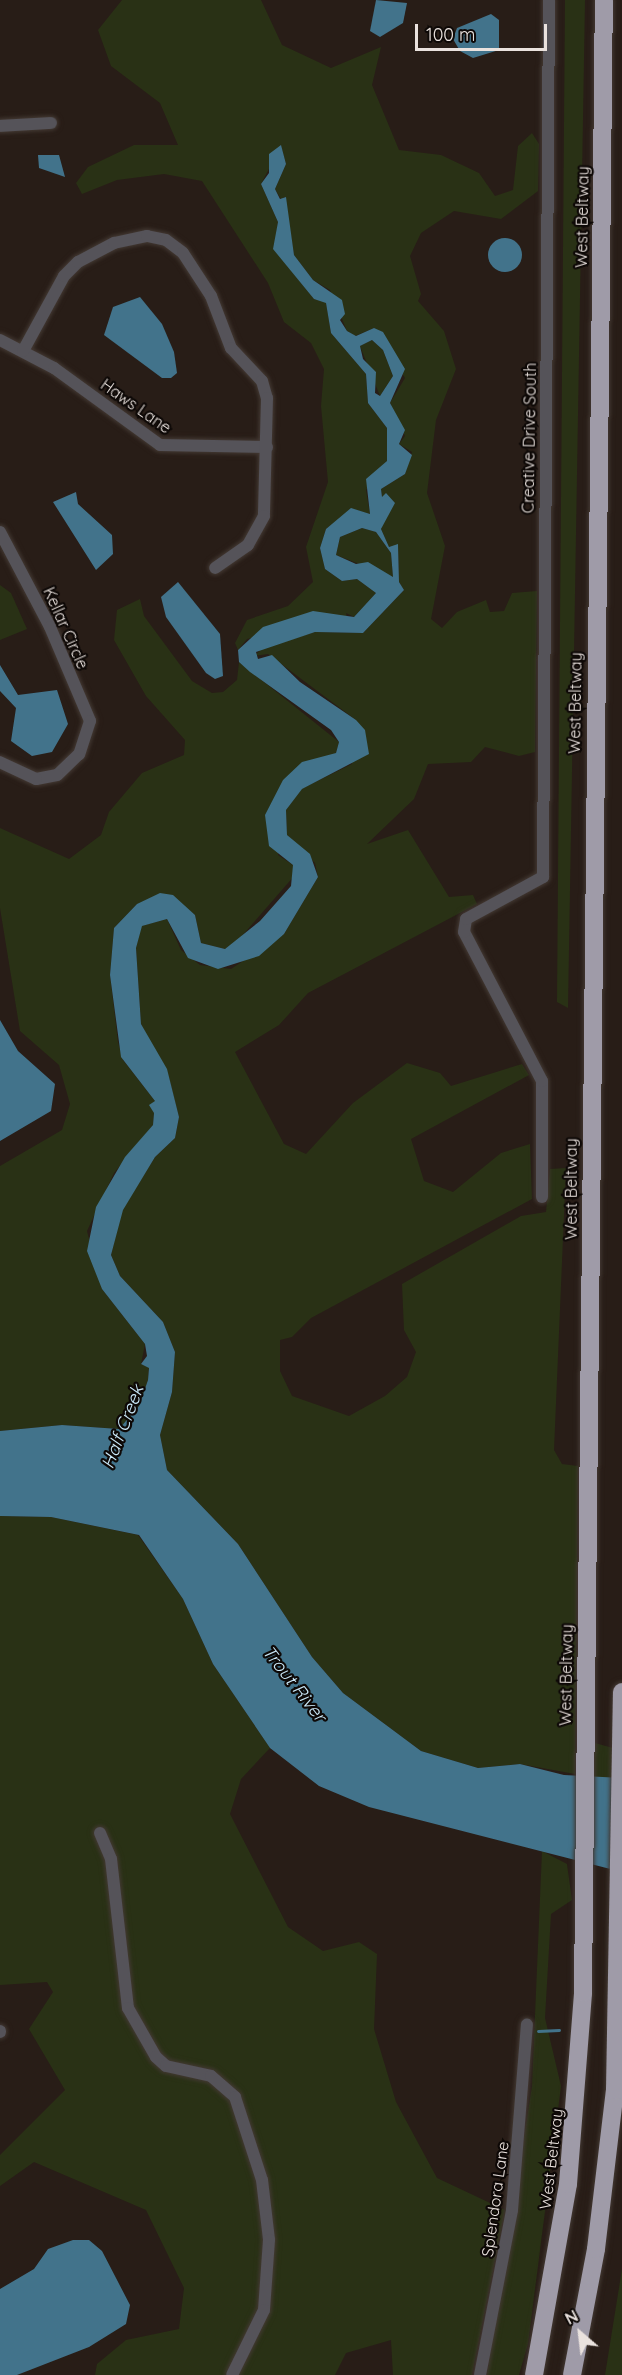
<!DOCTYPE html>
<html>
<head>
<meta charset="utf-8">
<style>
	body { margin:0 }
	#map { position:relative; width:622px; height:2375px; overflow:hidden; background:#281d17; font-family:Quicksand,sans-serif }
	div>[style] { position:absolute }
	.green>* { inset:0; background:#293115 }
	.water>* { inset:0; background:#42738b }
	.round { border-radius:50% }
	.stream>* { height:3px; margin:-1.5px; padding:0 1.5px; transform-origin:1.5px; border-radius:1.5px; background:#42738b }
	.roads { filter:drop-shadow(0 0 2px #433933) drop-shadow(0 0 2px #433933) }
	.minor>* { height:12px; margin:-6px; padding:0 6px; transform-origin:6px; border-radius:6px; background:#555359 }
	.highway>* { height:18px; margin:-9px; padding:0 9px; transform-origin:9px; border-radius:9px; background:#9f9ba8 }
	span { translate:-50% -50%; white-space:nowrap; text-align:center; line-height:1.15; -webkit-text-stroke:4.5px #0d0806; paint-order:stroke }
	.street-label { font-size:16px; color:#eae2de }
	.water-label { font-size:18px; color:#cbe9f9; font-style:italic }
	.north { position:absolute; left:550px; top:2303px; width:60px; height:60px; -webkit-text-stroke:4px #0d0806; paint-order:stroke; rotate:332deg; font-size:16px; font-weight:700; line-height:24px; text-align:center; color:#eae2de }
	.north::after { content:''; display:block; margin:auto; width:21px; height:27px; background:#eae2de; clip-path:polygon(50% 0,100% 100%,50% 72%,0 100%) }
	.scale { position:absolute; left:415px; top:24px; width:132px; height:27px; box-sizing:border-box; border:3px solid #eae2de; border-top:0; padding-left:8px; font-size:18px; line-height:21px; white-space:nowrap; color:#eae2de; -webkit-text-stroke:4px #0d0806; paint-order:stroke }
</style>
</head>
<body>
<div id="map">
	<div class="green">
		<div style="clip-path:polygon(122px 0,261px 0,282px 45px,331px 68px,381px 47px,372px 85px,399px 150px,441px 155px,479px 173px,495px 196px,513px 190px,518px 146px,532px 133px,539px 144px,538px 191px,501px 219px,454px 211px,421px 233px,410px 256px,421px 294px,418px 301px,444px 331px,456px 369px,436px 420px,427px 493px,445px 546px,431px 619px,442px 628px,457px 612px,486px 600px,490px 612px,504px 611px,512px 593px,537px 591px,535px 752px,519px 756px,485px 747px,471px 762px,428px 764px,414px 799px,367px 844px,408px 830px,449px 897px,473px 895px,477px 904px,308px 993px,279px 1025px,235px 1052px,284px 1144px,306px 1154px,353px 1103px,407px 1063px,440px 1073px,451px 1086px,522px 1064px,529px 1075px,411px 1139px,424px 1181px,453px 1192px,501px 1153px,530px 1144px,532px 1199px,311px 1318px,292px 1337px,280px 1340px,280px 1371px,292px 1396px,349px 1416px,385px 1396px,407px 1377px,416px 1352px,404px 1330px,402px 1284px,521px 1216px,546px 1212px,550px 1169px,566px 1168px,554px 1450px,562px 1464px,578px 1466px,575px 1774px,520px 1764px,478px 1768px,421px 1751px,343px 1693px,312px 1657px,238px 1544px,167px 1470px,160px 1435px,172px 1392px,175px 1352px,163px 1322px,120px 1276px,111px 1255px,122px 1210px,155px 1157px,175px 1138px,179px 1117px,169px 1078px,141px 1024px,136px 948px,141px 926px,167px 919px,181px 950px,200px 965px,231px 969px,284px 934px,318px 877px,315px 863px,287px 835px,286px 810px,301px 789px,352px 764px,356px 720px,268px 654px,254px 656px,263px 648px,315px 632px,363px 633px,404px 590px,399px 582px,398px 545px,389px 547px,381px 529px,391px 501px,382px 498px,381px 489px,405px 474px,412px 452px,399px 444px,405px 436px,390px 403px,405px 378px,374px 328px,355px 336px,347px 331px,330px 290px,313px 280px,294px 255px,285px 197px,281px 199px,275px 189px,286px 164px,281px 146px,261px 184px,278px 222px,274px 249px,314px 299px,326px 302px,331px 333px,366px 374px,368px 403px,387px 428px,387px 461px,366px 490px,370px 514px,352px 509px,326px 529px,320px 548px,325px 569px,342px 581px,357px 579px,376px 593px,354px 617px,346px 613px,347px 618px,247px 639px,238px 650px,235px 643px,247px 620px,288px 606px,313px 582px,306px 547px,328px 482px,321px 406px,324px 369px,311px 343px,284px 322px,268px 283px,202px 181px,164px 174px,117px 180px,82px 194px,76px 183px,88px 167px,134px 145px,178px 145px,160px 103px,111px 66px,98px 30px)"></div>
		<div style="clip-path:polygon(565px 0,585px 0,568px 1008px,557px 1002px)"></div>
		<div style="clip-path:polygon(372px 340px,383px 350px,393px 376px,380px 396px,360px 346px)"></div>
		<div style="clip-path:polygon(362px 528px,376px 532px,391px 553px,393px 577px,336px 555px,340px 537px)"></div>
		<div style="clip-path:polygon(0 585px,11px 593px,27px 629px,0 640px)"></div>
		<div style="clip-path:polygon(140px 599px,144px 616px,192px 681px,212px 693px,223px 692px,237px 680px,239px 662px,339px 742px,336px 753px,283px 780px,278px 855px,293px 865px,295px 875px,234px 945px,225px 949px,201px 943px,195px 915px,186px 908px,137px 904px,114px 928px,110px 975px,118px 1042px,123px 1060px,155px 1101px,153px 1125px,114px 1173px,87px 1231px,102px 1289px,145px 1344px,141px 1364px,149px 1367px,148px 1380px,139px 1406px,120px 1429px,62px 1425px,0 1431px,0 1166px,62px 1130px,70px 1104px,59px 1065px,20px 1031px,0 908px,0 828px,69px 859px,101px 835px,109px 812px,142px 773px,184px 755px,185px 740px,146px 696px,114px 640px,117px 610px)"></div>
		<div style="clip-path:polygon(0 1516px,51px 1517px,138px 1535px,183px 1599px,213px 1664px,270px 1748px,241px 1779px,230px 1814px,288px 1927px,323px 1951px,359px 1942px,377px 1954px,374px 2029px,396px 2102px,437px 2178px,505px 2210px,472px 2375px,393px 2375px,391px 2340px,346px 2353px,335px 2375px,95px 2375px,97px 2364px,126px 2340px,179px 2329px,184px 2288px,146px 2210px,34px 2162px,0 2186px,0 2155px,65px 2090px,29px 2029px,53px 1992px,47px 1982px,0 1985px)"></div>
		<div style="clip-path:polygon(595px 1743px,613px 1748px,613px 1780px,594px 1778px)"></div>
		<div style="clip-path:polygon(542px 1851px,567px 1864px,572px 1900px,551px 1914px,545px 2018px,561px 2086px,528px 2344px,519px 2375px,487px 2375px,532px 2086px)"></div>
		<div style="clip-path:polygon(622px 2269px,622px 2375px,605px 2375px)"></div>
	</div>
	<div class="water">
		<div style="clip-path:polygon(376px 0,407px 3px,403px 23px,380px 37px,370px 31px)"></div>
		<div style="clip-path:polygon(491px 14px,499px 20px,499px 50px,473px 58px,460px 51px,453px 39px,457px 28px)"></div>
		<div style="clip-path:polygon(evenodd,281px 145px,286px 164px,275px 189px,280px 199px,286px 197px,294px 255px,313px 280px,342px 300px,345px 314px,340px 320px,347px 331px,356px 336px,374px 328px,383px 332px,405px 369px,390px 403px,405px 430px,399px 444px,412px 455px,405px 474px,381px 489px,382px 497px,386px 493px,395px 503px,381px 529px,389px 547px,398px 544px,399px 582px,404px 590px,363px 633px,315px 632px,256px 652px,258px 659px,272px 655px,300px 682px,356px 720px,365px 730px,369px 754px,302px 789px,286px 810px,287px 835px,310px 854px,318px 877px,284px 934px,259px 956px,218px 969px,188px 958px,167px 919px,142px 926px,136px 948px,141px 1024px,167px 1069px,179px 1117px,175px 1138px,155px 1157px,123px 1210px,111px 1255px,120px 1276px,163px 1322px,175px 1352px,172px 1392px,160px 1435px,167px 1470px,238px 1544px,312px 1657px,343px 1693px,421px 1751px,478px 1768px,520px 1764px,564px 1775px,622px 1778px,622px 1872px,369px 1807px,319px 1786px,270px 1748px,213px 1664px,183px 1599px,139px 1535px,51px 1517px,0 1516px,0 1431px,62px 1425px,119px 1429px,139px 1406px,148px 1380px,149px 1368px,141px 1364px,147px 1356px,145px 1344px,102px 1289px,87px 1251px,96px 1207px,125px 1157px,153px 1125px,154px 1113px,149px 1105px,155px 1101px,121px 1057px,110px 975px,114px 928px,137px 904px,160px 893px,173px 895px,195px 915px,201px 943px,225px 949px,260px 921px,291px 886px,293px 865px,269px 846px,265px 815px,283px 780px,302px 762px,336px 753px,339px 742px,331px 730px,250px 672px,239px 662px,238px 650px,263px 627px,313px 611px,354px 617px,376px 593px,357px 579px,342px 581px,325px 569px,320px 548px,326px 529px,351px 508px,370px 514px,366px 479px,387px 461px,387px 428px,368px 403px,366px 374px,331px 333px,326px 303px,314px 299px,273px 249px,278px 222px,261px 184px,269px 173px,269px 154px,281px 145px,372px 340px,383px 350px,393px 376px,380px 396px,375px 393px,376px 372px,363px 359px,360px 346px,372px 340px,281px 145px,362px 528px,376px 532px,391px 553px,393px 577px,368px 562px,356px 564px,336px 555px,340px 537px,362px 528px)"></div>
		<div style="clip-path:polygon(38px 155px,59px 155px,65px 177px,39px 168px)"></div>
		<div class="round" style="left:488px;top:238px;width:34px;height:34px"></div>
		<div style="clip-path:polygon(140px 297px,162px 324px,174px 352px,177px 373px,171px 378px,162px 378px,104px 335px,113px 307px)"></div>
		<div style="clip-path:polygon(76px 492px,78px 504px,112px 535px,113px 554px,96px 570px,53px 502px)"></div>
		<div style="clip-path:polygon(178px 582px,220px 634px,223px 676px,215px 679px,206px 673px,166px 617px,161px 597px)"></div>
		<div style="clip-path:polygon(0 665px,18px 695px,57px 690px,68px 724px,52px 752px,32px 756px,11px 741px,16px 708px,0 691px)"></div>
		<div style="clip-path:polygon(0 1020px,18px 1051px,55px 1084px,51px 1111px,0 1141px)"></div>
		<div style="clip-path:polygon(73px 2240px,89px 2240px,102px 2251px,130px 2305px,126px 2324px,89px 2347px,17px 2375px,0 2375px,0 2289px,34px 2269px,48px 2249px)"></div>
	</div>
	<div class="stream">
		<div style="left:538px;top:2031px;width:21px;rotate:-3deg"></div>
	</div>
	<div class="roads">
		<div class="minor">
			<div style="left:0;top:126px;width:51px;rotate:-3.4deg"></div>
			<div style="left:0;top:340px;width:61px;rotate:27.4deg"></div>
			<div style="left:54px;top:368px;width:131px;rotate:36deg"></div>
			<div style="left:160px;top:445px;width:107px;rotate:1.1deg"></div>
			<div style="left:23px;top:351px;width:85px;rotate:-61.3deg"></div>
			<div style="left:64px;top:276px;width:20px;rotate:-45deg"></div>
			<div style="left:78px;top:262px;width:41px;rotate:-27.8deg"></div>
			<div style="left:114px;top:243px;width:34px;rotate:-12deg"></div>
			<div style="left:147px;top:236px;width:19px;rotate:12deg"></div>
			<div style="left:166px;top:240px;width:21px;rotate:37deg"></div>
			<div style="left:183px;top:253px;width:51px;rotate:56.9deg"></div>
			<div style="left:211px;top:296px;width:56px;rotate:69deg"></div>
			<div style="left:231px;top:348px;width:45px;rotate:46.8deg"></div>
			<div style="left:262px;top:381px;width:18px;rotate:74deg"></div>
			<div style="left:267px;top:398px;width:118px;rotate:91.5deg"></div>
			<div style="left:264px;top:516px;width:33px;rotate:119deg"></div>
			<div style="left:248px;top:545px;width:40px;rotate:145.1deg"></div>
			<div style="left:0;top:532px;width:107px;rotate:62.2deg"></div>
			<div style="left:50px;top:627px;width:102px;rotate:66.9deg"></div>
			<div style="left:90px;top:721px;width:35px;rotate:108deg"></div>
			<div style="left:79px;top:754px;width:30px;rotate:136deg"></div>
			<div style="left:57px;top:775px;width:21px;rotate:169deg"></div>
			<div style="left:36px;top:779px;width:40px;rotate:-155deg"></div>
			<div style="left:542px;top:1197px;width:116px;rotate:-90deg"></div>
			<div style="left:542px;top:1081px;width:168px;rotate:-117.6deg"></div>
			<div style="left:464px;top:932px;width:13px;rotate:-81deg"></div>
			<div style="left:466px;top:919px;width:88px;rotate:-28.6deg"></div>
			<div style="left:543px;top:877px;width:877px;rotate:-89.61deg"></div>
			<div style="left:100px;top:1833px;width:28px;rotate:67deg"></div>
			<div style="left:111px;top:1859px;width:150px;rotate:83.5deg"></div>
			<div style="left:128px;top:2008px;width:56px;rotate:60.3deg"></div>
			<div style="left:156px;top:2057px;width:13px;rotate:42deg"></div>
			<div style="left:166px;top:2066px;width:46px;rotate:12.5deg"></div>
			<div style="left:211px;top:2076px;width:32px;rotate:41deg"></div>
			<div style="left:235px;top:2097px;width:87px;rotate:72deg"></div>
			<div style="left:262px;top:2180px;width:60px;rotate:83.3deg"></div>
			<div style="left:269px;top:2240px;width:70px;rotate:94.1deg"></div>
			<div style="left:264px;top:2310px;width:72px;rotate:116.2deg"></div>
			<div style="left:0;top:2032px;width:1px;rotate:-90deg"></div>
			<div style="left:480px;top:2375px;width:168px;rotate:-79deg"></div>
			<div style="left:512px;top:2210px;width:186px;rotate:-85.4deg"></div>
		</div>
		<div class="highway">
			<div style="left:534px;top:2375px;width:194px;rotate:-79.9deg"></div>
			<div style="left:568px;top:2184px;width:192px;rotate:-85.5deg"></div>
			<div style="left:583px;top:1993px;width:1993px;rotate:-89.4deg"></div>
			<div style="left:572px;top:2375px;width:128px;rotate:-79.2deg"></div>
			<div style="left:596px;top:2249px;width:160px;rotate:-83.2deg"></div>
			<div style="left:615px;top:2090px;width:398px;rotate:-89deg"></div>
		</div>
	</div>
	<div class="street-label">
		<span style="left:582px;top:217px;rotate:-89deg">West Beltway</span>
		<span style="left:136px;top:406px;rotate:35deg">Haws Lane</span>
		<span style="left:529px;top:438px;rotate:-89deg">Creative Drive South</span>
		<span style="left:66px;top:628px;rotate:66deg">Kellar Circle</span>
		<span style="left:575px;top:703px;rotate:-89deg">West Beltway</span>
		<span style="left:571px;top:1189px;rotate:-90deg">West Beltway</span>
		<span style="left:566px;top:1675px;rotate:-89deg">West Beltway</span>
		<span style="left:551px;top:2159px;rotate:-83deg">West Beltway</span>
		<span style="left:495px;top:2199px;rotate:-82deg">Splendora Lane</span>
	</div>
	<div class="water-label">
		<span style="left:123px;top:1427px;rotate:-69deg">Half Creek</span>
		<span style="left:294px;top:1684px;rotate:52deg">Trout River</span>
	</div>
	<div class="north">N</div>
	<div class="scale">100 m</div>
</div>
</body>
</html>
